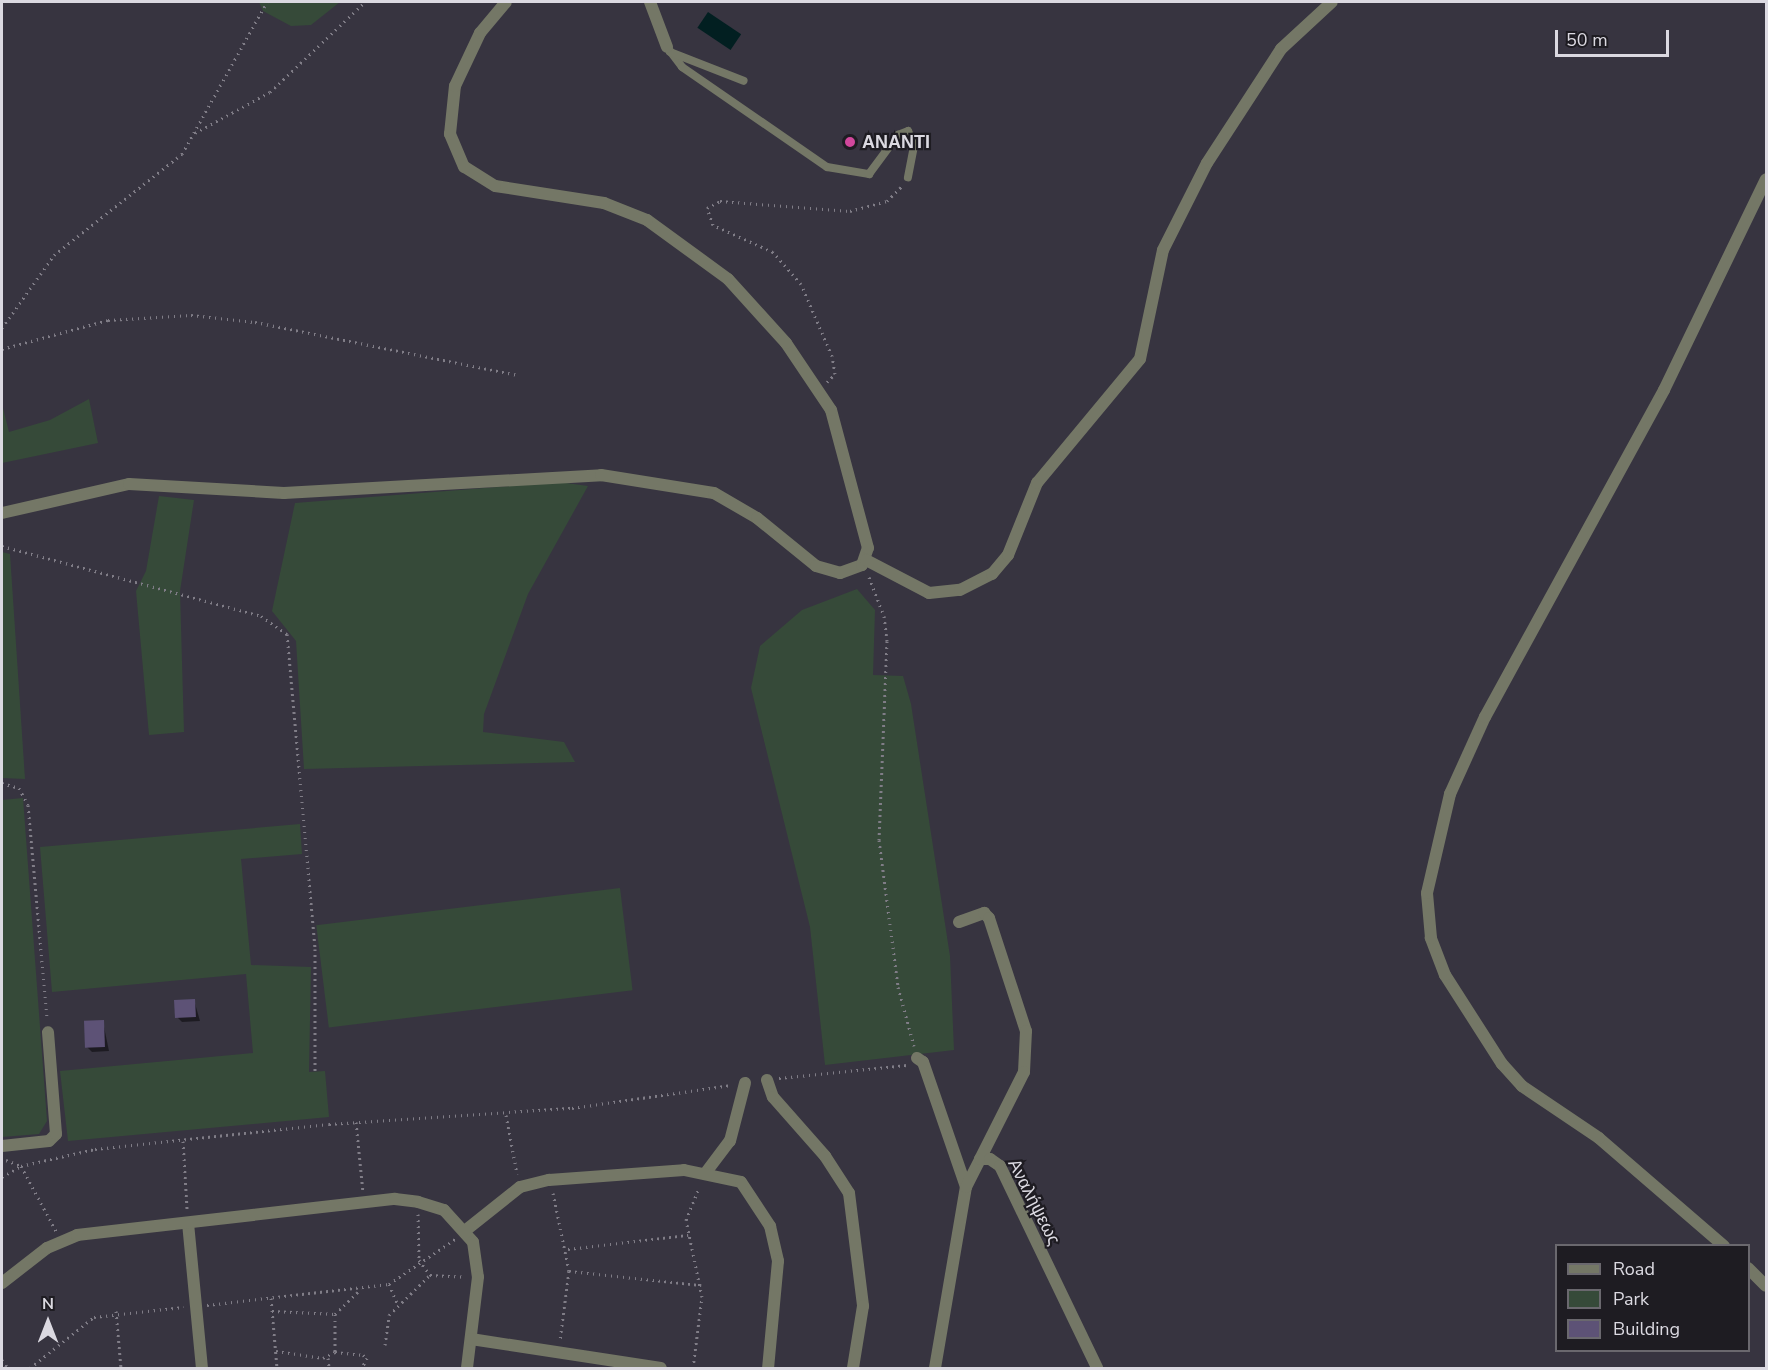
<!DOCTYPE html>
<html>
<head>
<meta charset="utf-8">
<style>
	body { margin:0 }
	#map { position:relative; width:1768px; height:1370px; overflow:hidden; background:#373440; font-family:"Nunito Sans",sans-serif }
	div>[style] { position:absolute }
	.green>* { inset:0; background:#364a39; transform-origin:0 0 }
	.water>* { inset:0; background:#021f21; transform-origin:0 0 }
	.shadow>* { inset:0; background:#0007 }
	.building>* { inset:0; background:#5d5276; transform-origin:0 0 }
	.path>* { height:3px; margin-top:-1.5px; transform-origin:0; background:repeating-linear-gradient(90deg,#807d87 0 1.5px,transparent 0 6px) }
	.service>* { height:8px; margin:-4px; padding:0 4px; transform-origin:4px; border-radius:4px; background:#747766 }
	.minor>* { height:12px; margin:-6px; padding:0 6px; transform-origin:6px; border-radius:6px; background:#747766 }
	.dots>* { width:16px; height:16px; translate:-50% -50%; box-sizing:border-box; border:3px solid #1e1c22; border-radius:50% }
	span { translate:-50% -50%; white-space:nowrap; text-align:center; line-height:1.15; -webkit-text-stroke:4.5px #1e1c22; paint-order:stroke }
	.poi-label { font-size:18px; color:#dbd9e1; font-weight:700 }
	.left { translate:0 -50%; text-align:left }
	.street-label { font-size:18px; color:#dbd9e1 }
	.frame { position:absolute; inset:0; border:3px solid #dbd9e1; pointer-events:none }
	.legend { position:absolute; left:1555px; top:1244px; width:195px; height:108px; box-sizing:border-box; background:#1e1c22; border:2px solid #6a686e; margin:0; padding:8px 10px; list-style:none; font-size:18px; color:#dbd9e1 }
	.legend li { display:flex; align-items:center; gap:12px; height:30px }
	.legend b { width:30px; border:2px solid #6a686e }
	.north { position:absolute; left:18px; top:1292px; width:60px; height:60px; -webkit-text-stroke:4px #1e1c22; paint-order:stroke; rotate:0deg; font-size:16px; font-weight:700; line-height:24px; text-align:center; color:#dbd9e1 }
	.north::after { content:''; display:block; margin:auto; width:21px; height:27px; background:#dbd9e1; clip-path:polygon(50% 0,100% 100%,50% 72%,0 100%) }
	.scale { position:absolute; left:1555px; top:30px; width:114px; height:27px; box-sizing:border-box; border:3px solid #dbd9e1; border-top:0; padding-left:8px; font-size:18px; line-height:21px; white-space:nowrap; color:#dbd9e1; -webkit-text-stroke:4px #1e1c22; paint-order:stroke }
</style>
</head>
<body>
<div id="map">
	<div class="green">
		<div style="clip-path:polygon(259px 2px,340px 2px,311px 25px,291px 26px,263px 11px)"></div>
		<div style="clip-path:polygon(89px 399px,98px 443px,2px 463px,2px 404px,9px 432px,50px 420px)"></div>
		<div style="clip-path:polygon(559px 482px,588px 486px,528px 594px,484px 714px,483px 732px,564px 742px,575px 762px,304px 769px,296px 641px,272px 611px,295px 503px)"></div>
		<div style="clip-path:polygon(159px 496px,194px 500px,180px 591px,184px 732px,149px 735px,136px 591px,146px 571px)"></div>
		<div style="clip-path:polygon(2px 552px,10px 554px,25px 779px,2px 778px)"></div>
		<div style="clip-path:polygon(857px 589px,875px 610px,873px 675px,903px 676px,911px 704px,950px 956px,954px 1050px,825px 1065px,810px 927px,751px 688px,760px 646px,802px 610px)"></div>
		<div style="clip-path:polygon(23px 798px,47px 1121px,39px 1134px,2px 1137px,2px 800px)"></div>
		<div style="clip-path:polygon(300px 824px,302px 854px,241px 859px,251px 965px,311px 967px,309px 1072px,325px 1071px,329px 1117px,68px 1141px,60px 1071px,253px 1053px,246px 974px,52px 992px,40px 847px)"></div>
		<div style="left:620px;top:888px;width:103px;height:306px;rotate:83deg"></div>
	</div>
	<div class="water">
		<div style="left:708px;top:12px;width:40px;height:19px;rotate:34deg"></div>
	</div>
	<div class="shadow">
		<div style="clip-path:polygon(194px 1000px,200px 1021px,182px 1022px,177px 1017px)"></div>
		<div style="clip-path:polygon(103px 1022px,109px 1051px,92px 1052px,87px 1047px)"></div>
	</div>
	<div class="building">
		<div style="left:195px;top:999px;width:18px;height:21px;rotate:87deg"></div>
		<div style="left:104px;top:1020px;width:27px;height:20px;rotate:88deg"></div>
	</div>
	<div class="path">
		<div style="left:195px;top:133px;width:85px;rotate:-28.7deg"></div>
		<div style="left:270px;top:92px;width:131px;rotate:-43.5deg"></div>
		<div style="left:2px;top:328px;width:90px;rotate:-54.5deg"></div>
		<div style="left:54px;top:255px;width:163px;rotate:-38.3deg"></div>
		<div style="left:182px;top:154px;width:174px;rotate:-60.8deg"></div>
		<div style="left:2px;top:349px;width:110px;rotate:-15.3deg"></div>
		<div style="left:108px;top:320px;width:83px;rotate:-3.4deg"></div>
		<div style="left:191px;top:315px;width:64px;rotate:6.2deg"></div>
		<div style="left:255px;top:322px;width:267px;rotate:11.4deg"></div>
		<div style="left:827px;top:382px;width:11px;rotate:-45deg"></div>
		<div style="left:835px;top:374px;width:18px;rotate:-99deg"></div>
		<div style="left:832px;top:356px;width:78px;rotate:-113.3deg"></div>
		<div style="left:801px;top:284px;width:43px;rotate:-131.2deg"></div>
		<div style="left:773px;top:252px;width:66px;rotate:-155.8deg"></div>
		<div style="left:713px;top:225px;width:18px;rotate:-109deg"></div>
		<div style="left:707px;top:208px;width:15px;rotate:-28deg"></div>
		<div style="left:720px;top:201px;width:130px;rotate:4.4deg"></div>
		<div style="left:850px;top:211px;width:38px;rotate:-15deg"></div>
		<div style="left:887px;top:201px;width:21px;rotate:-45deg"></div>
		<div style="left:2px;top:546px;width:268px;rotate:15.1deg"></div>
		<div style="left:261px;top:616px;width:32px;rotate:35deg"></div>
		<div style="left:287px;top:634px;width:316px;rotate:84.9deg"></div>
		<div style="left:315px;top:949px;width:123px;rotate:90deg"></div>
		<div style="left:869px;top:577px;width:42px;rotate:69deg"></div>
		<div style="left:884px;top:616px;width:25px;rotate:83deg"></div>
		<div style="left:887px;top:641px;width:199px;rotate:92.3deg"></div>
		<div style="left:879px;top:840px;width:148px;rotate:82.6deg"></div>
		<div style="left:898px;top:987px;width:61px;rotate:74.8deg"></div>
		<div style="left:2px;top:783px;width:18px;rotate:16deg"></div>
		<div style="left:19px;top:788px;width:19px;rotate:62deg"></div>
		<div style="left:28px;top:805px;width:216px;rotate:84.9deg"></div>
		<div style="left:779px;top:1078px;width:129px;rotate:-5.8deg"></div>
		<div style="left:506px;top:1115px;width:60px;rotate:79.4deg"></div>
		<div style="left:356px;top:1122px;width:70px;rotate:84.3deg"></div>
		<div style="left:183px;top:1141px;width:68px;rotate:86.6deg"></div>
		<div style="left:6px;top:1160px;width:16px;rotate:22deg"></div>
		<div style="left:21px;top:1166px;width:74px;rotate:61.7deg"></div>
		<div style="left:2px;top:1177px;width:22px;rotate:-30deg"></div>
		<div style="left:21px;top:1166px;width:76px;rotate:-12.9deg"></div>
		<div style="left:95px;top:1149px;width:235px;rotate:-6.1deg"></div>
		<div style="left:329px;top:1124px;width:244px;rotate:-3.8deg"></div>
		<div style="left:572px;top:1108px;width:161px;rotate:-8.2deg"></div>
		<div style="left:553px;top:1193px;width:80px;rotate:78.4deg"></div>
		<div style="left:569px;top:1271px;width:70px;rotate:97.4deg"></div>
		<div style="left:418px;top:1214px;width:46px;rotate:88.8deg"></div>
		<div style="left:419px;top:1260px;width:19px;rotate:54deg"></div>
		<div style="left:430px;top:1275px;width:34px;rotate:3deg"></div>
		<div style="left:568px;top:1249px;width:121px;rotate:-6.7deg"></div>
		<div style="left:569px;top:1271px;width:133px;rotate:6.1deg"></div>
		<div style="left:389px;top:1284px;width:21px;rotate:67deg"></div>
		<div style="left:271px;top:1298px;width:70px;rotate:85.1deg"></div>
		<div style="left:207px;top:1305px;width:183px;rotate:-6.6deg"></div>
		<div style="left:389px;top:1284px;width:80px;rotate:-34.3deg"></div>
		<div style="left:116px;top:1311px;width:57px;rotate:85deg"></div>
		<div style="left:272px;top:1311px;width:63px;rotate:2.7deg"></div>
		<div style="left:335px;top:1314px;width:36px;rotate:-44deg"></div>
		<div style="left:335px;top:1314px;width:38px;rotate:90deg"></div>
		<div style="left:385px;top:1345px;width:30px;rotate:-82deg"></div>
		<div style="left:389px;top:1315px;width:57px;rotate:-44.3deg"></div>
		<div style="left:276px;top:1351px;width:48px;rotate:8.5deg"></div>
		<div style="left:323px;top:1358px;width:13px;rotate:-27deg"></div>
		<div style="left:335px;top:1352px;width:28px;rotate:6deg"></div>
		<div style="left:363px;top:1355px;width:5px;rotate:37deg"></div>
		<div style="left:367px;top:1358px;width:11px;rotate:117deg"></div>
		<div style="left:328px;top:1358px;width:10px;rotate:84deg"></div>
		<div style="left:2px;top:1360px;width:10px;rotate:53deg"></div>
		<div style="left:30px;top:1368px;width:82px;rotate:-38.6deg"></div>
		<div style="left:94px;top:1317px;width:90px;rotate:-6.4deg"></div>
		<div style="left:693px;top:1368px;width:72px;rotate:-82.8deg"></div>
		<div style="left:702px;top:1297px;width:79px;rotate:-101.7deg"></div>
		<div style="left:686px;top:1220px;width:35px;rotate:-68deg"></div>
	</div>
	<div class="service">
		<div style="left:667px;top:47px;width:25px;rotate:53deg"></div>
		<div style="left:682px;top:67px;width:176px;rotate:34.6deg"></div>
		<div style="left:827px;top:167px;width:43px;rotate:9.5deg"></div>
		<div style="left:869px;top:174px;width:49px;rotate:-53.4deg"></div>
		<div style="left:898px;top:135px;width:11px;rotate:-22deg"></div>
		<div style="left:908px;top:131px;width:16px;rotate:68deg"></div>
		<div style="left:914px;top:146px;width:32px;rotate:101deg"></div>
		<div style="left:670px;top:52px;width:79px;rotate:21.4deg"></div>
	</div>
	<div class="minor">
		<div style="left:650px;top:2px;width:48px;rotate:69.3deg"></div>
		<div style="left:2px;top:513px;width:130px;rotate:-12.9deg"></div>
		<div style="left:129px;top:484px;width:155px;rotate:3.3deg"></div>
		<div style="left:284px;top:493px;width:318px;rotate:-3.2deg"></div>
		<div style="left:601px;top:475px;width:114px;rotate:9.1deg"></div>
		<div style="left:714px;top:493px;width:50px;rotate:30.2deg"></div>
		<div style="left:757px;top:518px;width:76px;rotate:39.1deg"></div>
		<div style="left:816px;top:566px;width:25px;rotate:16deg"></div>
		<div style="left:840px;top:573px;width:23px;rotate:-20deg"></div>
		<div style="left:862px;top:565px;width:18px;rotate:-71deg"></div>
		<div style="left:868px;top:548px;width:143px;rotate:-105deg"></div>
		<div style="left:831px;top:410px;width:81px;rotate:-123.9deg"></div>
		<div style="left:786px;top:343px;width:86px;rotate:-132.2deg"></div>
		<div style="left:728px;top:279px;width:100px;rotate:-143.9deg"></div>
		<div style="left:647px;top:220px;width:46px;rotate:-158.4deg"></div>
		<div style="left:604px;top:203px;width:110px;rotate:-171.1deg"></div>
		<div style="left:495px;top:186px;width:36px;rotate:-148deg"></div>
		<div style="left:464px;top:167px;width:36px;rotate:-113deg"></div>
		<div style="left:450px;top:134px;width:48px;rotate:-84.1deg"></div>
		<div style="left:455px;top:86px;width:59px;rotate:-64.7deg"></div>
		<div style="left:480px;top:33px;width:40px;rotate:-50deg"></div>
		<div style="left:866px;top:560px;width:71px;rotate:27.6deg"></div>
		<div style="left:929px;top:593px;width:31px;rotate:-6deg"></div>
		<div style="left:960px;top:590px;width:36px;rotate:-27deg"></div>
		<div style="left:992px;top:574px;width:25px;rotate:-50deg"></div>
		<div style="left:1008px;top:555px;width:78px;rotate:-68.1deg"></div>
		<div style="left:1037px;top:483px;width:161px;rotate:-50.3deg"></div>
		<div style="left:1140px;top:359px;width:111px;rotate:-78.1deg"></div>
		<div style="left:1163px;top:250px;width:97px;rotate:-63.2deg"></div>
		<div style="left:1207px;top:163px;width:136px;rotate:-57deg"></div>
		<div style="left:1281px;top:49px;width:69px;rotate:-42.7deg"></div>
		<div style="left:959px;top:922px;width:27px;rotate:-20deg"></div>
		<div style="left:984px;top:913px;width:7px;rotate:45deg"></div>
		<div style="left:989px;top:918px;width:119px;rotate:71.9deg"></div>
		<div style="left:1026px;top:1031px;width:41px;rotate:92.8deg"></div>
		<div style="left:1024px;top:1072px;width:97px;rotate:116.8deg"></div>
		<div style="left:917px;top:1058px;width:7px;rotate:34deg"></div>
		<div style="left:923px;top:1062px;width:132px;rotate:71deg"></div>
		<div style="left:767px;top:1080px;width:18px;rotate:71deg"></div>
		<div style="left:773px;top:1097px;width:79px;rotate:48.6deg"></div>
		<div style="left:825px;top:1156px;width:44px;rotate:57deg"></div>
		<div style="left:849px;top:1193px;width:114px;rotate:82.9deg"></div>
		<div style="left:863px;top:1306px;width:63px;rotate:99.2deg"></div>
		<div style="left:2px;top:1146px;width:47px;rotate:-6.1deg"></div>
		<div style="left:49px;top:1141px;width:10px;rotate:-45deg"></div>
		<div style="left:56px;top:1134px;width:102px;rotate:-94.5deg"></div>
		<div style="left:707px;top:1171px;width:38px;rotate:-53deg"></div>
		<div style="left:730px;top:1141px;width:60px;rotate:-75.5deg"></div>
		<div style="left:188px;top:1223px;width:146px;rotate:84.5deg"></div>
		<div style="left:466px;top:1230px;width:69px;rotate:-38.5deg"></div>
		<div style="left:520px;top:1187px;width:30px;rotate:-14deg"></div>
		<div style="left:549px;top:1180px;width:135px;rotate:-4.2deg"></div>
		<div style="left:684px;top:1170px;width:58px;rotate:11.9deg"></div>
		<div style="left:741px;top:1182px;width:53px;rotate:56.6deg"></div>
		<div style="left:770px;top:1226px;width:36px;rotate:77deg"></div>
		<div style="left:778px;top:1261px;width:107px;rotate:95.3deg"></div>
		<div style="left:1724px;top:1246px;width:165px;rotate:-139.2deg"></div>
		<div style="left:1599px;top:1138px;width:93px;rotate:-146deg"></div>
		<div style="left:1522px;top:1086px;width:30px;rotate:-132deg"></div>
		<div style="left:1502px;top:1064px;width:106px;rotate:-122.6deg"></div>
		<div style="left:1445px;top:975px;width:40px;rotate:-111deg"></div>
		<div style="left:1431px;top:938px;width:45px;rotate:-95.1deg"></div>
		<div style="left:1427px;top:893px;width:102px;rotate:-76.9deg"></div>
		<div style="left:1450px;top:794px;width:85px;rotate:-65.6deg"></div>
		<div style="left:1485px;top:717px;width:373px;rotate:-61.3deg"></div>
		<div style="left:1664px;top:390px;width:234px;rotate:-64.2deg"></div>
		<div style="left:1748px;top:1268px;width:25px;rotate:45deg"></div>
		<div style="left:2px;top:1283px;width:57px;rotate:-37.9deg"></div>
		<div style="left:47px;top:1248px;width:33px;rotate:-23deg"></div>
		<div style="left:77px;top:1235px;width:320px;rotate:-6.5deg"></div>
		<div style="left:395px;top:1199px;width:23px;rotate:7deg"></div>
		<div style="left:418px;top:1202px;width:27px;rotate:17deg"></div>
		<div style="left:444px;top:1210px;width:43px;rotate:47.8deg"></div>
		<div style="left:473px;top:1242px;width:35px;rotate:82deg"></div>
		<div style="left:478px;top:1277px;width:92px;rotate:96.9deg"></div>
		<div style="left:471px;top:1339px;width:192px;rotate:8.7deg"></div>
		<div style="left:935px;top:1368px;width:184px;rotate:-80.3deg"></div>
		<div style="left:966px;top:1187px;width:31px;rotate:-63deg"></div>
		<div style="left:980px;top:1159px;width:10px"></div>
		<div style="left:990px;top:1159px;width:12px;rotate:35deg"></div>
		<div style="left:1000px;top:1166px;width:224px;rotate:64.3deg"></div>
	</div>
	<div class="dots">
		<div style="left:850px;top:142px;background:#d1479c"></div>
	</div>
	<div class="poi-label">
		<span class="left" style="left:862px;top:142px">ΑΝΑΝΤΙ</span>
	</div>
	<div class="street-label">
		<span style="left:1034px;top:1202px;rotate:63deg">Αναλήψεως</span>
	</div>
	<div class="frame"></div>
	<ul class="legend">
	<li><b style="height:8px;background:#747766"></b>Road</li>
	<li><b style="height:16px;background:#364a39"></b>Park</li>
	<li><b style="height:16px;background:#5d5276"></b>Building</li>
	</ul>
	<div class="north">N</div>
	<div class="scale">50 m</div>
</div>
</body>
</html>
